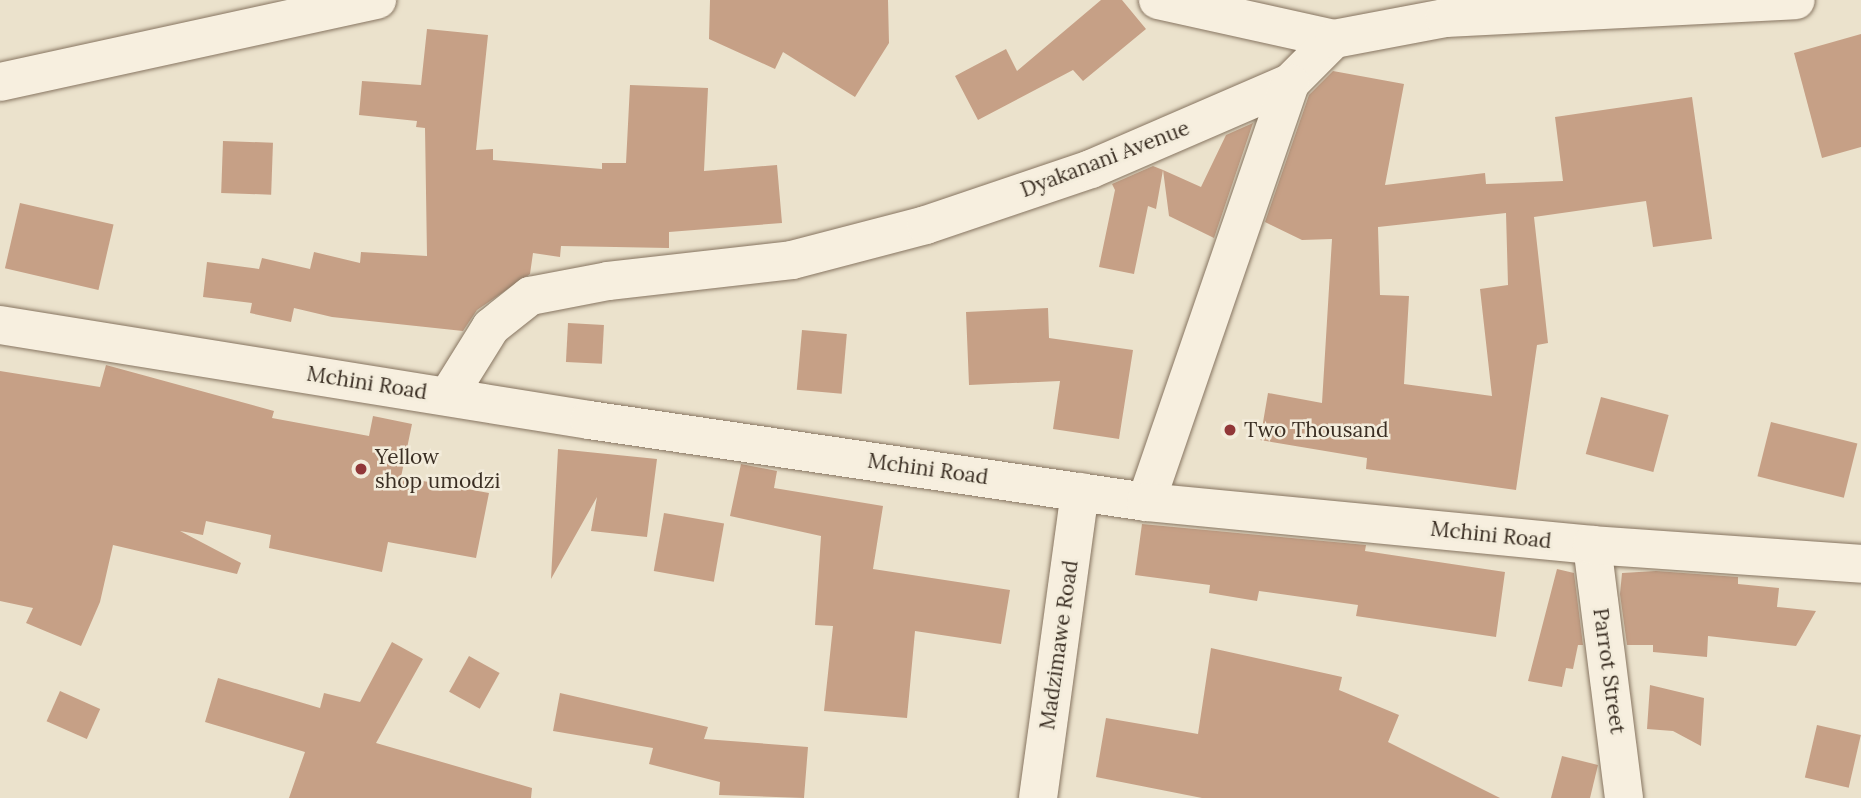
<!DOCTYPE html>
<html>
<head>
<meta charset="utf-8">
<style>
	body { margin:0 }
	#map { position:relative; width:1861px; height:798px; overflow:hidden; background:#ebe2cc; font-family:Lora,serif }
	div>[style] { position:absolute }
	.building>* { inset:0; background:#c6a086; transform-origin:0 0 }
	.roads { filter:drop-shadow(0 0 2px #877561) drop-shadow(0 0 2px #877561) }
	.minor>* { height:38px; margin:-19px; padding:0 19px; transform-origin:19px; border-radius:19px; background:#f7efdf }
	.tertiary>* { height:38px; margin:-19px; padding:0 19px; transform-origin:19px; border-radius:19px; background:#f7efdf }
	.dots>* { width:19px; height:19px; translate:-50% -50%; box-sizing:border-box; border:4px solid #f3ecdb; border-radius:50% }
	span { translate:-50% -50%; white-space:nowrap; text-align:center; line-height:1.15; -webkit-text-stroke:5px #f3ecdb; paint-order:stroke }
	.street-label { font-size:21px; color:#3a2e23 }
	.poi-label { font-size:21px; color:#3a2e23 }
	.left { translate:0 -50%; text-align:left }
</style>
</head>
<body>
<div id="map">
	<div class="building">
		<div style="clip-path:polygon(710px 0,888px 0,889px 43px,855px 97px,783px 52px,775px 69px,709px 39px)"></div>
		<div style="clip-path:polygon(1101px 0,1122px 0,1146px 29px,1083px 81px,1073px 70px,978px 120px,955px 76px,1006px 49px,1017px 71px)"></div>
		<div style="clip-path:polygon(427px 29px,488px 35px,476px 150px,493px 149px,493px 160px,602px 169px,602px 163px,626px 163px,630px 85px,708px 88px,704px 171px,777px 165px,782px 223px,669px 232px,669px 248px,561px 246px,560px 257px,533px 253px,530px 274px,477px 310px,463px 331px,332px 317px,294px 308px,291px 322px,250px 313px,252px 303px,203px 297px,207px 262px,259px 269px,262px 258px,310px 269px,314px 252px,360px 263px,361px 252px,427px 256px,425px 128px,416px 127px,417px 121px,359px 115px,362px 81px,421px 85px)"></div>
		<div style="clip-path:polygon(1861px 34px,1861px 147px,1822px 158px,1794px 53px)"></div>
		<div style="clip-path:polygon(evenodd,1333px 71px,1404px 84px,1385px 185px,1485px 173px,1486px 184px,1563px 181px,1555px 117px,1692px 97px,1712px 239px,1653px 247px,1646px 201px,1534px 217px,1548px 343px,1537px 345px,1516px 490px,1366px 469px,1367px 458px,1260px 440px,1268px 393px,1322px 403px,1332px 239px,1302px 240px,1265px 222px,1309px 95px,1333px 71px,1506px 213px,1508px 285px,1480px 289px,1492px 396px,1404px 384px,1409px 296px,1380px 295px,1378px 227px,1506px 213px)"></div>
		<div style="clip-path:polygon(1253px 123px,1214px 238px,1169px 216px,1163px 170px,1201px 187px,1226px 135px)"></div>
		<div style="left:223px;top:141px;width:50px;height:52px;rotate:2deg"></div>
		<div style="clip-path:polygon(1153px 166px,1163px 170px,1156px 209px,1148px 206px,1134px 274px,1099px 267px,1115px 190px,1112px 184px)"></div>
		<div style="left:20px;top:203px;width:96px;height:67px;rotate:13deg"></div>
		<div style="clip-path:polygon(1048px 308px,1049px 338px,1133px 350px,1119px 439px,1053px 429px,1060px 381px,969px 385px,966px 312px)"></div>
		<div style="left:568px;top:323px;width:36px;height:39px;rotate:3deg"></div>
		<div style="left:802px;top:330px;width:45px;height:60px;rotate:5deg"></div>
		<div style="clip-path:polygon(106px 365px,274px 411px,272px 418px,369px 436px,373px 416px,412px 424px,401px 477px,489px 493px,476px 558px,388px 542px,382px 572px,269px 548px,271px 535px,206px 521px,203px 535px,180px 531px,241px 563px,237px 574px,113px 545px,100px 602px,81px 646px,26px 623px,33px 608px,0 601px,0 371px,100px 387px)"></div>
		<div style="left:1601px;top:397px;width:70px;height:59px;rotate:15deg"></div>
		<div style="left:1771px;top:422px;width:89px;height:56px;rotate:14deg"></div>
		<div style="clip-path:polygon(558px 449px,657px 459px,647px 537px,591px 531px,597px 497px,551px 579px)"></div>
		<div style="clip-path:polygon(741px 464px,777px 471px,774px 488px,883px 506px,873px 569px,1010px 590px,1001px 644px,915px 631px,907px 718px,824px 711px,833px 626px,815px 625px,821px 536px,730px 516px)"></div>
		<div style="left:664px;top:513px;width:61px;height:59px;rotate:10deg"></div>
		<div style="clip-path:polygon(1142px 524px,1366px 545px,1365px 551px,1505px 572px,1496px 637px,1356px 616px,1358px 605px,1259px 591px,1257px 601px,1209px 593px,1210px 585px,1135px 575px)"></div>
		<div style="clip-path:polygon(1557px 569px,1574px 573px,1583px 645px,1578px 645px,1573px 669px,1566px 668px,1562px 687px,1528px 681px)"></div>
		<div style="clip-path:polygon(1656px 571px,1738px 577px,1738px 584px,1779px 588px,1777px 607px,1816px 611px,1796px 646px,1708px 636px,1707px 657px,1653px 652px,1653px 645px,1627px 645px,1620px 594px,1622px 573px)"></div>
		<div style="clip-path:polygon(392px 642px,423px 659px,376px 743px,532px 788px,531px 798px,289px 798px,305px 752px,205px 722px,218px 678px,320px 708px,324px 693px,360px 702px)"></div>
		<div style="clip-path:polygon(1211px 648px,1342px 677px,1339px 690px,1399px 715px,1388px 742px,1500px 798px,1202px 798px,1096px 777px,1106px 718px,1198px 734px)"></div>
		<div style="left:469px;top:656px;width:35px;height:41px;rotate:29deg"></div>
		<div style="clip-path:polygon(1650px 685px,1704px 698px,1701px 746px,1673px 731px,1647px 729px)"></div>
		<div style="left:60px;top:691px;width:44px;height:33px;rotate:24deg"></div>
		<div style="clip-path:polygon(560px 693px,708px 727px,704px 739px,808px 747px,804px 798px,719px 795px,720px 782px,649px 764px,653px 748px,553px 731px)"></div>
		<div style="left:1817px;top:725px;width:45px;height:54px;rotate:13deg"></div>
		<div style="clip-path:polygon(1562px 756px,1598px 765px,1590px 798px,1551px 798px)"></div>
	</div>
	<div class="roads">
		<div class="minor">
			<div style="left:1158px;top:0;width:180px;rotate:12.5deg"></div>
			<div style="left:0;top:82px;width:386px;rotate:-12.3deg"></div>
			<div style="left:448px;top:396px;width:81px;rotate:-58.1deg"></div>
			<div style="left:491px;top:327px;width:50px;rotate:-38.5deg"></div>
			<div style="left:530px;top:296px;width:79px;rotate:-10.9deg"></div>
			<div style="left:608px;top:281px;width:185px;rotate:-6.5deg"></div>
			<div style="left:792px;top:260px;width:138px;rotate:-14.6deg"></div>
			<div style="left:926px;top:225px;width:174px;rotate:-18.7deg"></div>
			<div style="left:1091px;top:169px;width:217px;rotate:-23.4deg"></div>
			<div style="left:1290px;top:83px;width:62px;rotate:-45deg"></div>
			<div style="left:1334px;top:39px;width:113px;rotate:-10.7deg"></div>
			<div style="left:1445px;top:18px;width:351px;rotate:-2.9deg"></div>
			<div style="left:1146px;top:502px;width:443px;rotate:-71deg"></div>
			<div style="left:1592px;top:545px;width:255px;rotate:82.8deg"></div>
			<div style="left:1038px;top:798px;width:309px;rotate:-82.2deg"></div>
		</div>
		<div class="tertiary">
			<div style="left:0;top:325px;width:597px;rotate:9.16deg"></div>
			<div style="left:589px;top:420px;width:563px;rotate:8.37deg"></div>
			<div style="left:1146px;top:502px;width:448px;rotate:5.5deg"></div>
			<div style="left:1592px;top:545px;width:270px;rotate:4deg"></div>
		</div>
	</div>
	<div class="dots">
		<div style="left:1230px;top:430px;background:#913738"></div>
		<div style="left:361px;top:469px;background:#913738"></div>
	</div>
	<div class="street-label">
		<span style="left:1105px;top:159px;rotate:-21deg">Dyakanani Avenue</span>
		<span style="left:367px;top:383px;rotate:9deg">Mchini Road</span>
		<span style="left:928px;top:469px;rotate:8deg">Mchini Road</span>
		<span style="left:1491px;top:535px;rotate:6deg">Mchini Road</span>
		<span style="left:1059px;top:645px;rotate:-82deg">Madzimawe Road</span>
		<span style="left:1609px;top:671px;rotate:82deg">Parrot Street</span>
	</div>
	<div class="poi-label">
		<span class="left" style="left:1244px;top:430px">Two Thousand</span>
		<span class="left" style="left:375px;top:469px">Yellow<br>shop umodzi</span>
	</div>
</div>
</body>
</html>
